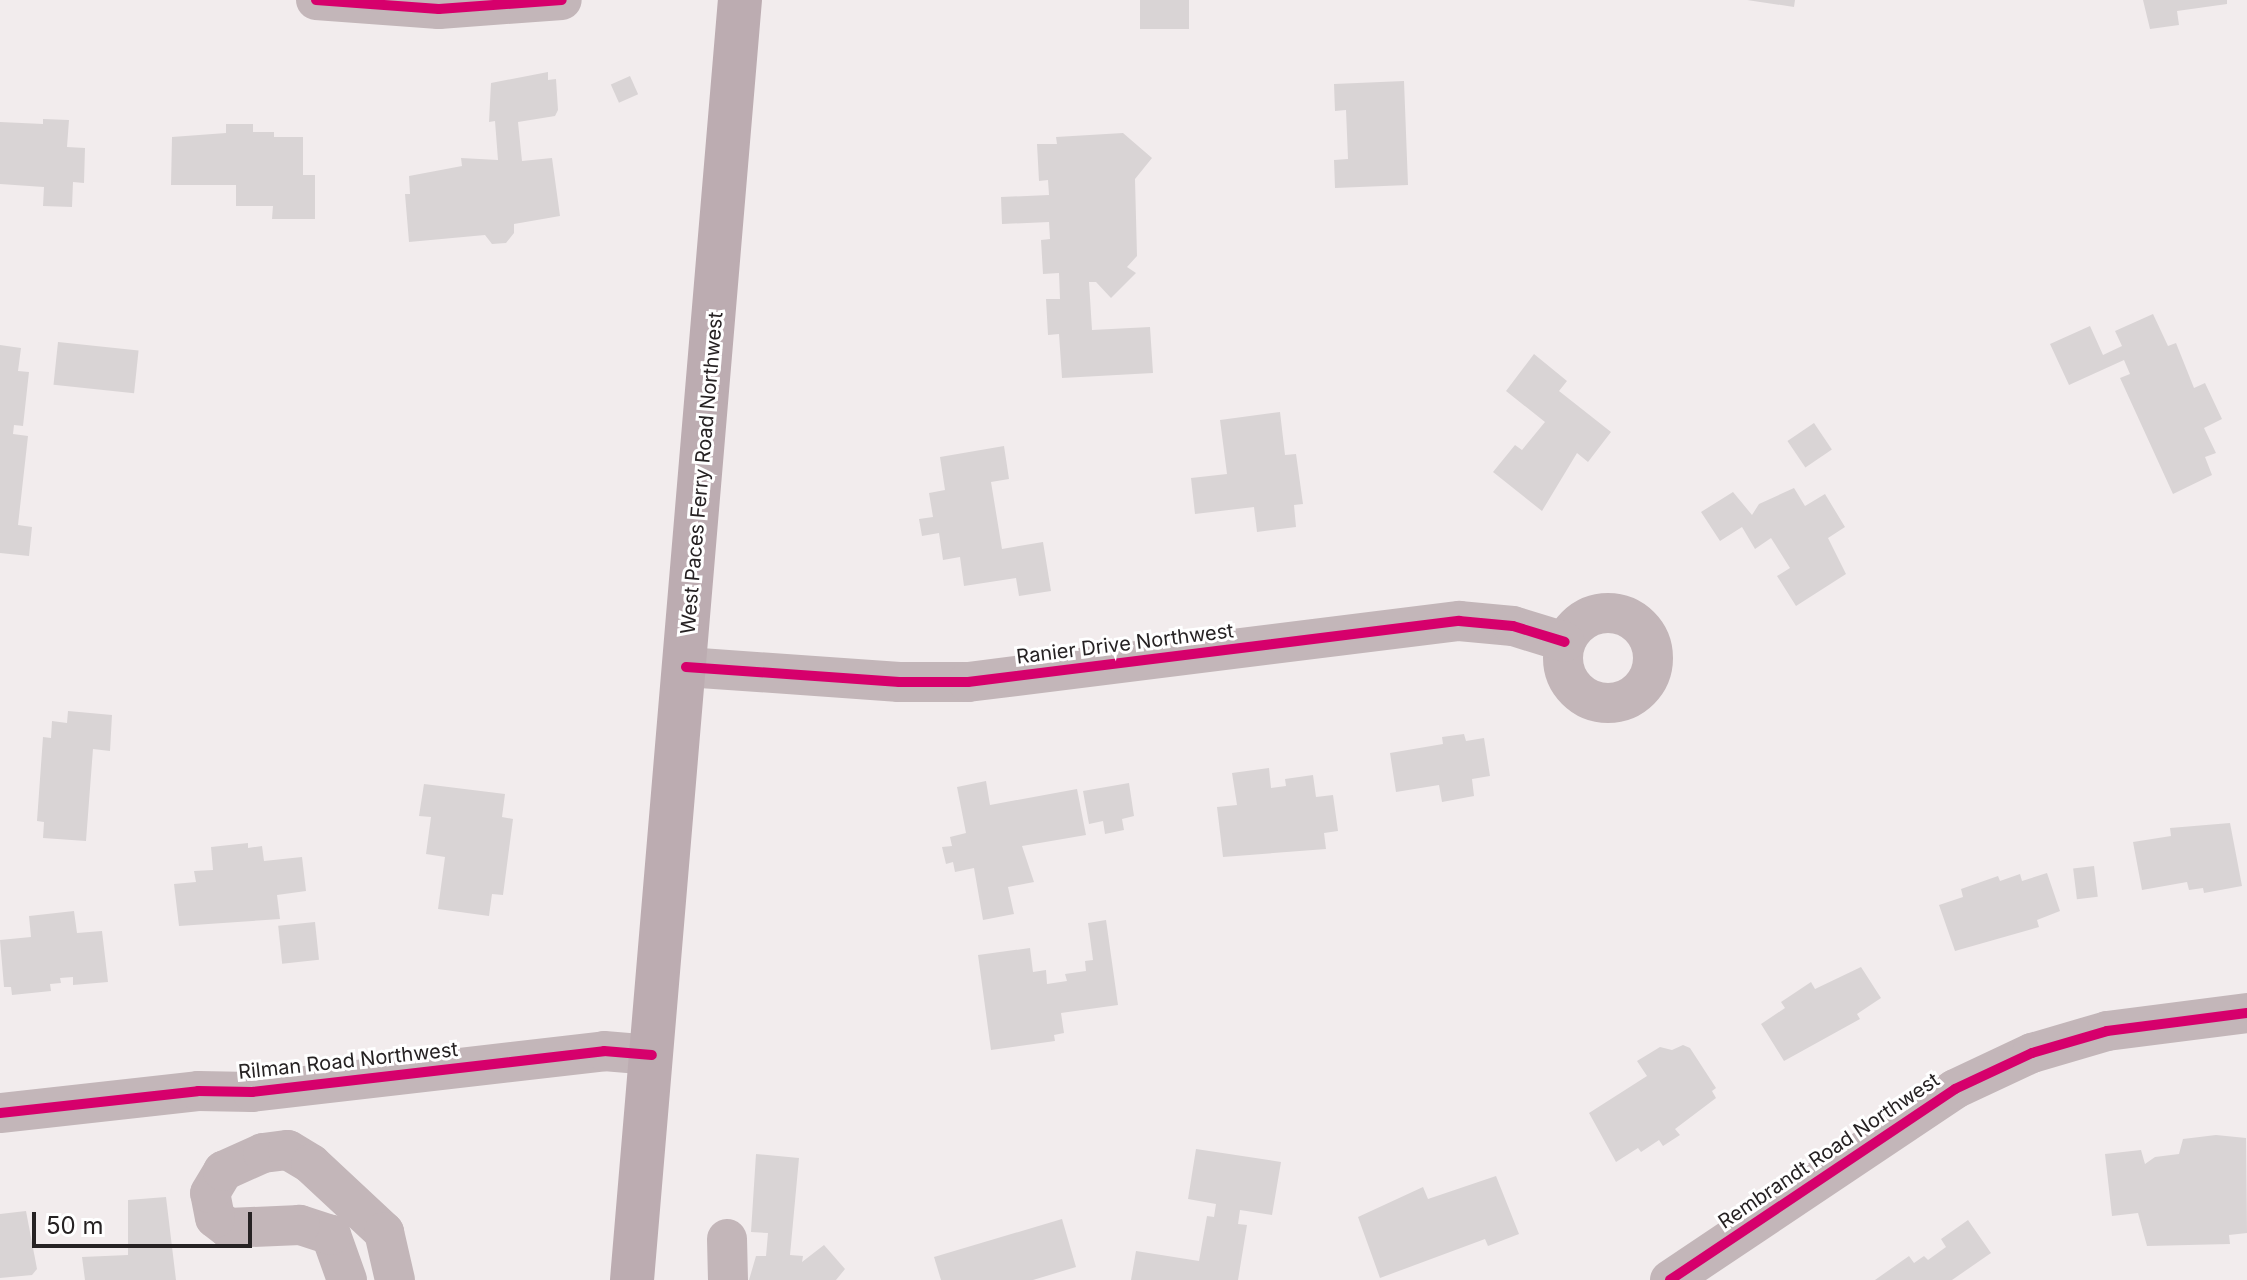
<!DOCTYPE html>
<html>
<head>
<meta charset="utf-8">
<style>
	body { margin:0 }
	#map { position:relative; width:2247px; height:1280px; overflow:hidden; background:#f2eced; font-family:Inter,sans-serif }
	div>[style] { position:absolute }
	.building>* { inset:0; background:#d9d4d5; transform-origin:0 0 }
	.minor>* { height:40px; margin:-20px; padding:0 20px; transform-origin:20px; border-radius:20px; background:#c3b6b9 }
	.minor>.ring { margin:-20px; padding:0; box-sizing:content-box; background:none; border:40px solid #c3b6b9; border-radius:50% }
	.major>* { height:44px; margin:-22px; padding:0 22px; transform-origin:22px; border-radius:22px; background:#bcacb1 }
	.cycleway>* { height:10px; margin:-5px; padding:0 5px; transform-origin:5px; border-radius:5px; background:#d6006c }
	span { translate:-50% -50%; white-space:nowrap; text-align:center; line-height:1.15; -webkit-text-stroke:6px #fff; paint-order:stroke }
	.street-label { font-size:20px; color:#262223 }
	.scale { position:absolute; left:32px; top:1212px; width:220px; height:36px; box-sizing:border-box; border:4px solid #262223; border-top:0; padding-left:10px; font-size:24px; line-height:28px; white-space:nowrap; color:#262223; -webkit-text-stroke:6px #fff; paint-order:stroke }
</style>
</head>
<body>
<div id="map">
	<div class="building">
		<div style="left:1140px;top:0;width:49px;height:29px"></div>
		<div style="clip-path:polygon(1747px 0,1795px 0,1794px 7px)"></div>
		<div style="clip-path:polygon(2143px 0,2227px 0,2227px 4px,2177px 11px,2179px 25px,2150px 29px)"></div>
		<div style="clip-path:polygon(548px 72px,548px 80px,556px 79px,558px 110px,555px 116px,518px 122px,522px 161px,552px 158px,560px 216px,514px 224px,514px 233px,506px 243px,492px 244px,485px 235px,409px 242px,405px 194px,410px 194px,409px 176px,462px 166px,461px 158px,498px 160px,495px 121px,489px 122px,491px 83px)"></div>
		<div style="left:630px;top:76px;width:20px;height:21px;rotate:66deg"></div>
		<div style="clip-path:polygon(1404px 81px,1408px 185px,1335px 188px,1334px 160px,1348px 159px,1346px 110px,1335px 111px,1334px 84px)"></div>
		<div style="clip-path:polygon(43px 119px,69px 120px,67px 147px,85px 148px,84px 183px,73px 182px,72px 207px,43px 206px,44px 187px,0 184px,0 122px,43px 124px)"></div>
		<div style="clip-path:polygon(226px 124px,253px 124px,253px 132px,274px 132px,274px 137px,303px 137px,303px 175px,315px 175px,315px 219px,272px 219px,273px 206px,236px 206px,236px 185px,171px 185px,172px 137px,226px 133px)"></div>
		<div style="clip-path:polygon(1123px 133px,1152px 158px,1135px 179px,1137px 256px,1127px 267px,1136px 273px,1111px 298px,1096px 282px,1089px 282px,1092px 330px,1150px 327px,1153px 373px,1062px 378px,1059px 334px,1048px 335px,1046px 299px,1060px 299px,1059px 273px,1043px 274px,1041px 240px,1050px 239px,1049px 222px,1002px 224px,1001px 197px,1049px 195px,1048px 180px,1039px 181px,1037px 144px,1057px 144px,1056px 137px)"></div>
		<div style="clip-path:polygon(2153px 314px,2168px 346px,2176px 343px,2194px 388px,2205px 383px,2222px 419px,2204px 428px,2216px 453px,2205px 457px,2212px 475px,2173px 494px,2120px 378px,2130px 374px,2124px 360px,2069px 385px,2050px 344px,2090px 326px,2103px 355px,2122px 346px,2115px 331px)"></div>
		<div style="left:58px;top:342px;width:81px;height:43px;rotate:6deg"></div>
		<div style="clip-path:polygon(0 345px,21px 348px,18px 371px,29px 372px,23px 426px,14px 425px,13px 434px,28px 436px,18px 525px,32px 527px,29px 556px,0 553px)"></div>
		<div style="clip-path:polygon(1534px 354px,1567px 381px,1559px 391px,1611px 432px,1588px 462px,1577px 453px,1542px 511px,1493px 472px,1515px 445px,1522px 450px,1545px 422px,1506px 391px)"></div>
		<div style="clip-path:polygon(1280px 412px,1285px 455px,1296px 454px,1303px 504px,1294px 505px,1296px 527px,1257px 532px,1254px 507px,1195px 514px,1191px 478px,1227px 474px,1220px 420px)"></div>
		<div style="left:1814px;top:423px;width:32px;height:32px;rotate:56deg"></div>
		<div style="clip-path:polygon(1004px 446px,1009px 479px,991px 482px,1002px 549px,1043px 542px,1051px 591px,1019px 596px,1016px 578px,964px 586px,960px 557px,943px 560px,939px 533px,922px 536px,919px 519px,933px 517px,929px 493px,945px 490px,940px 457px)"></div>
		<div style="clip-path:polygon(1794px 488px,1805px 506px,1825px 494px,1845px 527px,1828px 538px,1846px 574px,1796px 606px,1777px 576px,1790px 568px,1771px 538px,1755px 549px,1742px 527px,1720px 541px,1701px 512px,1733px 492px,1752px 515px,1759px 504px)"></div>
		<div style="clip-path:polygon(68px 711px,112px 715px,110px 751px,93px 749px,86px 841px,43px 838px,44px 822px,37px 821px,43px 737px,51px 738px,52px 721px,67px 723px)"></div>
		<div style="clip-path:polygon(1464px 734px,1466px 741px,1484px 738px,1490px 776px,1472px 779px,1474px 796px,1442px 802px,1439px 785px,1396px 792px,1390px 753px,1443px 744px,1442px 737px)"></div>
		<div style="clip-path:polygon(1269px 768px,1271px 788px,1286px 786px,1285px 779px,1313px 775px,1316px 797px,1333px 795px,1338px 831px,1324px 833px,1326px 849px,1223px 857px,1217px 807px,1237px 805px,1232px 773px)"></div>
		<div style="clip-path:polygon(986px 781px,990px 805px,1077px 789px,1086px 835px,1022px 846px,1034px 882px,1008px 887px,1014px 914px,983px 920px,974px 868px,955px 872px,953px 862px,946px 864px,942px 847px,952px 846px,950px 837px,966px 833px,957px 787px)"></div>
		<div style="clip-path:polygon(1129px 783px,1134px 816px,1122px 819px,1124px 830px,1105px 834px,1103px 821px,1089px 824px,1083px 791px)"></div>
		<div style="clip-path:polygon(424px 784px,505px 794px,502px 817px,513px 819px,503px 895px,492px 894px,489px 916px,438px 909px,445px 857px,426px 854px,431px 817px,419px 816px)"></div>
		<div style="clip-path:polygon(2230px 823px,2242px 886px,2204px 893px,2203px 888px,2189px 890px,2187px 882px,2142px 890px,2133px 842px,2171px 836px,2170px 828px)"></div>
		<div style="clip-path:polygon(248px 843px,248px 848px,262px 846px,264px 861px,302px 857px,306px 891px,277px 895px,280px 919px,179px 926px,174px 884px,196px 882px,194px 871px,213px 870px,211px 847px)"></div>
		<div style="left:2094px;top:866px;width:31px;height:21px;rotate:83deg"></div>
		<div style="clip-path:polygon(2047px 873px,2060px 911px,2037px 920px,2039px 927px,1955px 951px,1939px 905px,1963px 897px,1961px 889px,1998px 876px,2000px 881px,2020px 874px,2022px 881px)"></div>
		<div style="clip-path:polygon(74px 911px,77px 933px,102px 931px,108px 982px,73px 985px,73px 977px,60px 978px,61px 983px,50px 984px,51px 991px,12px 995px,11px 987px,4px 987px,0 940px,31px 937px,29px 916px)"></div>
		<div style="clip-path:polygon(1106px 920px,1118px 1005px,1061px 1013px,1064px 1033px,1054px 1035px,1055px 1041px,991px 1050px,978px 955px,1030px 948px,1033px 972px,1046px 970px,1047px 984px,1067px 981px,1065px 974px,1086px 971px,1085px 961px,1093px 960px,1088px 923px)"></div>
		<div style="left:315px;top:922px;width:38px;height:37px;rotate:84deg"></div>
		<div style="clip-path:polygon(1861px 967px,1881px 998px,1857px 1014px,1860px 1019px,1784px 1061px,1761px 1024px,1785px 1008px,1781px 1002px,1811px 982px,1815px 989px)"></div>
		<div style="clip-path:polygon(1683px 1045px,1690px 1048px,1716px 1088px,1712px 1091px,1716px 1098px,1675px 1129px,1680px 1135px,1663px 1146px,1659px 1140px,1641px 1152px,1638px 1148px,1616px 1162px,1589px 1113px,1647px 1076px,1637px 1061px,1660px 1047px,1672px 1050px)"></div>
		<div style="clip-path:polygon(2216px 1135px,2246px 1138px,2247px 1233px,2229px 1235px,2230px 1244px,2147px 1246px,2138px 1213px,2112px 1216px,2105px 1154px,2141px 1150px,2145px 1164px,2155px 1157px,2179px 1154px,2183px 1139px)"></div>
		<div style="clip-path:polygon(1196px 1149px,1281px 1162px,1272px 1215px,1240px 1210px,1238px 1224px,1247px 1225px,1238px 1280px,1131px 1280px,1136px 1251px,1199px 1261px,1207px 1216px,1214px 1217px,1216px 1204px,1188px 1199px)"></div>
		<div style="clip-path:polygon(756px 1154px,799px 1158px,790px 1255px,803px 1256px,802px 1262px,824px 1245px,845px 1269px,836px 1280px,749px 1280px,756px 1256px,766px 1256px,768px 1233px,751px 1232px)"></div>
		<div style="clip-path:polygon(1496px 1176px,1519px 1234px,1488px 1246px,1485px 1239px,1380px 1278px,1358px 1217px,1423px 1187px,1428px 1199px)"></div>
		<div style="clip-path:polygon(166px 1197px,176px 1280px,85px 1280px,82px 1257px,128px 1255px,128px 1200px)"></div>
		<div style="clip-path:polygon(26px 1211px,37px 1269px,32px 1275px,0 1278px,0 1214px)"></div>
		<div style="clip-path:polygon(1062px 1219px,1076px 1267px,1033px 1280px,941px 1280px,934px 1257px)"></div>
		<div style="clip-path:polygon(1968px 1220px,1991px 1253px,1952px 1280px,1875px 1280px,1909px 1256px,1914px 1263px,1924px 1256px,1928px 1260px,1946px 1247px,1941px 1239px)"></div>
	</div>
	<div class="minor">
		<div style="left:316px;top:0;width:123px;rotate:4.2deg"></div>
		<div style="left:439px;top:9px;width:123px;rotate:-4.2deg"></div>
		<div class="ring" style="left:1563px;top:613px;width:50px;height:50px"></div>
		<div style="left:686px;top:667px;width:214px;rotate:4deg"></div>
		<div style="left:899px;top:682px;width:69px"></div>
		<div style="left:968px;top:682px;width:495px;rotate:-7.1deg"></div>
		<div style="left:1459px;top:621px;width:54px;rotate:5.3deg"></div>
		<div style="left:1513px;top:626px;width:54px;rotate:17.1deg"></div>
		<div style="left:0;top:1113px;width:199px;rotate:-6.3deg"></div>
		<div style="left:198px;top:1091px;width:54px;rotate:1.1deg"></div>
		<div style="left:252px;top:1092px;width:354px;rotate:-6.6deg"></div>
		<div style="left:604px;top:1051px;width:48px;rotate:4.8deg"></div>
		<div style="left:727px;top:1239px;width:41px;rotate:88.6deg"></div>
		<div style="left:347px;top:1280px;width:48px;rotate:-109.6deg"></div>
		<div style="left:331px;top:1235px;width:33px;rotate:-162deg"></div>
		<div style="left:300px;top:1225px;width:72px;rotate:177.6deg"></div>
		<div style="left:228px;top:1228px;width:16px;rotate:-142deg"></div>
		<div style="left:215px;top:1218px;width:25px;rotate:-101deg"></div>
		<div style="left:210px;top:1193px;width:26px;rotate:-59deg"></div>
		<div style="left:223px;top:1171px;width:44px;rotate:-24.2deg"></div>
		<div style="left:263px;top:1153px;width:25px;rotate:-7deg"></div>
		<div style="left:288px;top:1150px;width:27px;rotate:31deg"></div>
		<div style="left:311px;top:1164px;width:100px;rotate:43deg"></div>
		<div style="left:384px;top:1232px;width:49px;rotate:77.1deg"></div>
		<div style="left:1670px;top:1280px;width:343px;rotate:-33.8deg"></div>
		<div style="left:1955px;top:1089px;width:85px;rotate:-25.1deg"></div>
		<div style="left:2032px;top:1053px;width:78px;rotate:-16.3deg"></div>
		<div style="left:2107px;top:1031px;width:141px;rotate:-7.3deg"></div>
	</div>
	<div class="major">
		<div style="left:632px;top:1280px;width:1285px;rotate:-85.18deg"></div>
	</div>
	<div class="cycleway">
		<div style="left:316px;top:0;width:123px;rotate:4.2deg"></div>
		<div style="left:439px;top:9px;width:123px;rotate:-4.2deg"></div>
		<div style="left:686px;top:667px;width:214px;rotate:4deg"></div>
		<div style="left:899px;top:682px;width:69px"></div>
		<div style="left:968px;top:682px;width:495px;rotate:-7.1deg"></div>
		<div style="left:1459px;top:621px;width:54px;rotate:5.3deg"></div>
		<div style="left:1513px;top:626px;width:54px;rotate:17.1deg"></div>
		<div style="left:0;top:1113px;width:199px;rotate:-6.3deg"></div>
		<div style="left:198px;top:1091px;width:54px;rotate:1.1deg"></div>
		<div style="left:252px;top:1092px;width:354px;rotate:-6.6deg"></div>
		<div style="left:604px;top:1051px;width:48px;rotate:4.8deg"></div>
		<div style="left:1670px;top:1280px;width:343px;rotate:-33.8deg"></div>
		<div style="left:1955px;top:1089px;width:85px;rotate:-25.1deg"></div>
		<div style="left:2032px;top:1053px;width:78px;rotate:-16.3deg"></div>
		<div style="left:2107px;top:1031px;width:141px;rotate:-7.3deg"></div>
	</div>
	<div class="street-label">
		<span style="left:702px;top:473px;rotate:-85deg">West Paces Ferry Road Northwest</span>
		<span style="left:1125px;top:644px;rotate:-7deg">Ranier Drive Northwest</span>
		<span style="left:348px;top:1061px;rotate:-6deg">Rilman Road Northwest</span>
		<span style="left:1829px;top:1151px;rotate:-34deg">Rembrandt Road Northwest</span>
	</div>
	<div class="scale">50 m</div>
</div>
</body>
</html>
